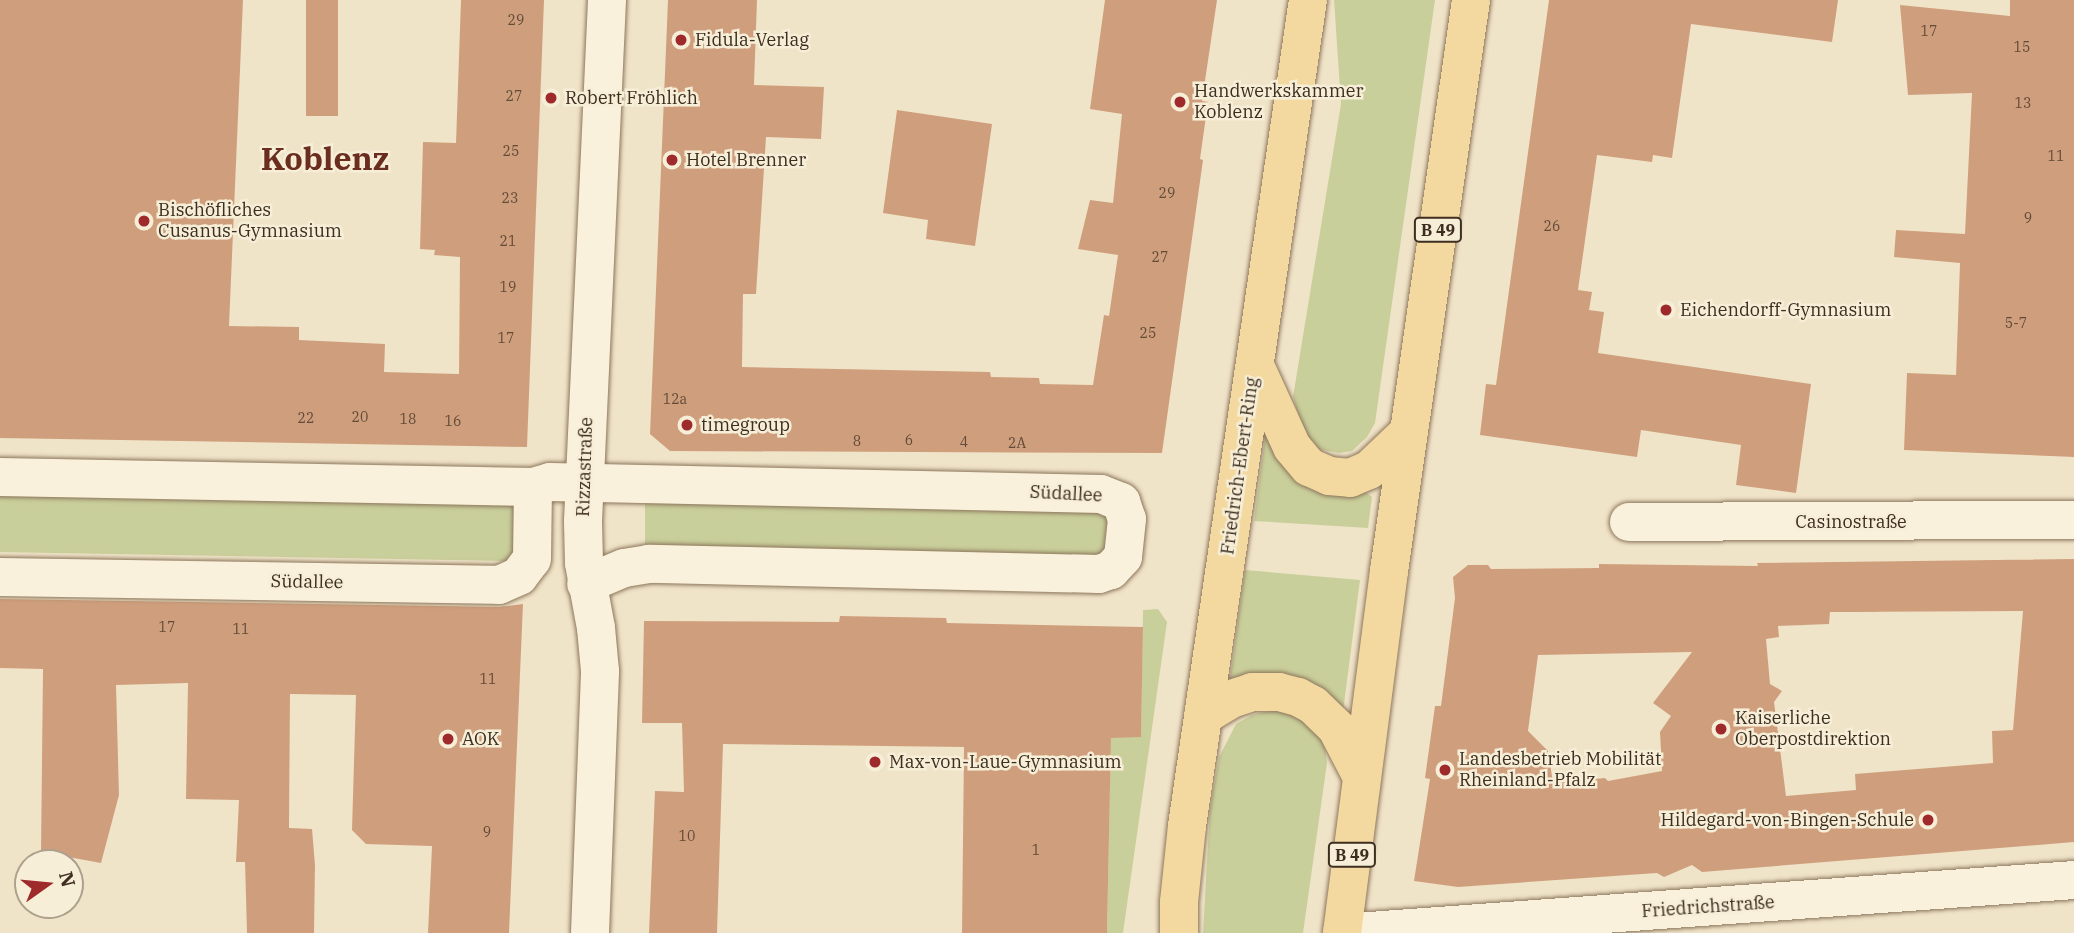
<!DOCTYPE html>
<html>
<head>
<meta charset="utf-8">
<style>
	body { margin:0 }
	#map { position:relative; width:2074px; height:933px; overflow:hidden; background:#f0e4c8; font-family:"IBM Plex Serif",serif }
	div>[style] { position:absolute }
	.green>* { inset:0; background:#c9cf9b; transform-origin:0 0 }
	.building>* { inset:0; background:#cf9f7d; transform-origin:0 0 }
	.roads { filter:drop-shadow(0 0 2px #8d765c) drop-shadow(0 0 2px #8d765c) }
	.minor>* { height:38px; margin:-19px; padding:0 19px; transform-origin:19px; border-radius:19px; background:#faf1dc }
	.major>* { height:38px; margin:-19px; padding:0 19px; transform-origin:19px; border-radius:19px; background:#f3d9a0 }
	.dots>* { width:19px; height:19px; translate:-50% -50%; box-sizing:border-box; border:4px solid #f7eed8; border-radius:50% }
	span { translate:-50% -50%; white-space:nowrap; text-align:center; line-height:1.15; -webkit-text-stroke:5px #f7eed8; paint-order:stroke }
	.number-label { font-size:14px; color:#624a37 }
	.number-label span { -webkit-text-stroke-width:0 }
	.shield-label span { padding:2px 5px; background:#f7eed8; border:2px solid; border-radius:5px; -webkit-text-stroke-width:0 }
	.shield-label { font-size:16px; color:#3d2e20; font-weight:700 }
	.poi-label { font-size:18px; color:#3d2e20 }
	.left { translate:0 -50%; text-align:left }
	.right { translate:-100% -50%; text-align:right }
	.street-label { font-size:18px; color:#3d2e20 }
	.town-label { font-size:32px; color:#6b2e1e; font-weight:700 }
	.north { position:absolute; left:14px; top:849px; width:70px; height:70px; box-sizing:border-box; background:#f7eed8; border:2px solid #ada18e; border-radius:50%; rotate:75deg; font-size:19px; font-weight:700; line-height:28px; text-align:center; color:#3d2e20 }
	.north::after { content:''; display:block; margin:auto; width:24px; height:32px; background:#9e2a2b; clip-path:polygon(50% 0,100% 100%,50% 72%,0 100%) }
</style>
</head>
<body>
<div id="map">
	<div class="green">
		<div style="clip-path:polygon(1334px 0,1435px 0,1375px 423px,1367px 437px,1352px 451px,1339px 453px,1318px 449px,1304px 435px,1293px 397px,1341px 104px)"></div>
		<div style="clip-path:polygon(1268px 416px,1372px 497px,1368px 528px,1254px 521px)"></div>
		<div style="left:0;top:490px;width:524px;height:62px;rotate:1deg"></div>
		<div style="clip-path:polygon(645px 496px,1093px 501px,1108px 518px,1107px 545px,1101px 559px,645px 554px)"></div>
		<div style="clip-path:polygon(1245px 570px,1360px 580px,1343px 712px,1230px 679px)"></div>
		<div style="clip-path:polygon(1158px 609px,1167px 622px,1123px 933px,1107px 933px,1111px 729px,1141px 729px,1143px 610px)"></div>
		<div style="clip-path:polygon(1272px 710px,1292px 714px,1310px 724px,1324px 742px,1327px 763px,1303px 933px,1203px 933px,1210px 809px,1219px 757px,1236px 724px,1252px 715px)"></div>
	</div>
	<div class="building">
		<div style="clip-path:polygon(0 0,243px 0,229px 326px,299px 327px,299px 340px,385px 344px,384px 372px,459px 374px,460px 257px,434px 255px,435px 250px,420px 249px,423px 142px,456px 143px,461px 0,544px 0,527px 447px,0 438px)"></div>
		<div style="left:306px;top:0;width:32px;height:116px"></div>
		<div style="clip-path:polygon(668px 0,757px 0,754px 85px,824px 87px,821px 139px,766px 137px,756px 294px,743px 294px,742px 367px,990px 372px,991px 377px,1039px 378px,1040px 384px,1093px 385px,1104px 315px,1109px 316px,1118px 255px,1078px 249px,1090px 200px,1113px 203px,1122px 114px,1090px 109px,1105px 0,1217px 0,1202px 101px,1208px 102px,1200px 159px,1203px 160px,1162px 453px,670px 451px,650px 434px)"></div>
		<div style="clip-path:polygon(1549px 0,1838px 0,1832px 42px,1691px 24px,1672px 158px,1653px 155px,1652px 162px,1597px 155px,1578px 290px,1592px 292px,1589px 310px,1604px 312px,1598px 353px,1811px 384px,1796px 493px,1736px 485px,1741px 445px,1641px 430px,1637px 457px,1480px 435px,1486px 384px,1496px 385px)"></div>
		<div style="clip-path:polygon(2010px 0,2074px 0,2074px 457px,1904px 450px,1907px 373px,1956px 375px,1960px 263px,1894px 257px,1896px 230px,1965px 234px,1972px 93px,1908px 95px,1900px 5px,2010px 16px)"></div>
		<div style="clip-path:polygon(897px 110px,992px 124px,975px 246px,926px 239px,928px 220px,883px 213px)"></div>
		<div style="clip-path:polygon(evenodd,2074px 559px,2074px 842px,1702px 872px,1692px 865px,1664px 877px,1657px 873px,1458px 887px,1414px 881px,1430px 779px,1425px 778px,1435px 706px,1441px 706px,1455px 598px,1453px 577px,1468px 565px,1488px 565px,1491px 569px,1599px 568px,1599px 564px,1758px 566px,1757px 563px,2074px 559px,2023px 611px,2013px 730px,1992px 731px,1993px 763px,1855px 774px,1856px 790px,1786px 796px,1774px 702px,1782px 691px,1770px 684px,1766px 639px,1779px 637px,1778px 626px,1829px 624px,1830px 612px,2023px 611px,2074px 559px,1692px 652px,1653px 703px,1671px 716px,1660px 732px,1662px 771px,1608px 781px,1605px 778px,1553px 783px,1548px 751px,1528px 731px,1538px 655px,1692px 652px)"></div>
		<div style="clip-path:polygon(0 599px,499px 607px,523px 604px,509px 933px,428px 933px,432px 846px,366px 844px,352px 830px,356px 695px,290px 694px,289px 828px,312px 829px,315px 865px,314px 933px,247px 933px,245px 862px,236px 862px,239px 800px,186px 799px,188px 683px,116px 685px,119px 795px,101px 863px,41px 852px,43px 669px,0 668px)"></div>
		<div style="clip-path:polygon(840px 616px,946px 618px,947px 623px,1143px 627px,1141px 737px,1111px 738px,1107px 933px,962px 933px,964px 747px,723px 744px,717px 933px,649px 933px,655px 791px,684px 792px,682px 723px,642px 723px,644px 621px,839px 622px)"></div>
	</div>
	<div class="roads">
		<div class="minor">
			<div style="left:0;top:477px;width:533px;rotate:1.07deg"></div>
			<div style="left:533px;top:487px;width:18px;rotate:-16deg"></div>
			<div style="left:550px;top:482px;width:551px;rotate:1.25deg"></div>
			<div style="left:1101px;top:494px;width:22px;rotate:22deg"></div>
			<div style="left:1121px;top:502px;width:18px;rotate:71deg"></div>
			<div style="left:1127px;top:519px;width:38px;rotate:96deg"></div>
			<div style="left:1123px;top:557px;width:18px;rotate:133deg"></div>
			<div style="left:1111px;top:570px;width:13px;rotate:162deg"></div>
			<div style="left:1099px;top:574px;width:450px;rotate:-178.7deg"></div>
			<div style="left:649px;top:564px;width:25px;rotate:171deg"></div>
			<div style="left:624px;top:568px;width:41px;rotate:157.2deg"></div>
			<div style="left:1629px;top:522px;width:445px;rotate:-0.3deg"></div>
			<div style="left:0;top:577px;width:499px;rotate:0.9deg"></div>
			<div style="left:499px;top:585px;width:22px;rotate:-24deg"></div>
			<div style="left:519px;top:576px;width:21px;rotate:-53deg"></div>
			<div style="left:532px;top:559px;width:72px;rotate:-89.2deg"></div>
			<div style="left:590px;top:933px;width:262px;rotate:-87.8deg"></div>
			<div style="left:600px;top:671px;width:43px;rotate:-95.3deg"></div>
			<div style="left:596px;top:628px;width:66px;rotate:-100.5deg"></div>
			<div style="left:584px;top:563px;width:42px;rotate:-91.4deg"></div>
			<div style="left:583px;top:521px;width:522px;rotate:-87.36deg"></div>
			<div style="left:1342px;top:933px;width:734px;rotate:-4.14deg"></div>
		</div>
		<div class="major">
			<div style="left:1256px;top:368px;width:87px;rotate:65.5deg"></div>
			<div style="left:1292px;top:447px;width:26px;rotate:50deg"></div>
			<div style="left:1309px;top:467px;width:22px;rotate:24deg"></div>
			<div style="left:1329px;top:476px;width:21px;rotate:5deg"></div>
			<div style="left:1350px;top:478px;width:21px;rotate:-23deg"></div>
			<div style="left:1369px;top:470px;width:55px;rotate:-43.5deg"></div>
			<div style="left:1203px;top:716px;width:33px;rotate:-31deg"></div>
			<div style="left:1231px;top:699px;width:22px;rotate:-18deg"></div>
			<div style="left:1252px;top:692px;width:27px"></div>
			<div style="left:1279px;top:692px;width:20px;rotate:15deg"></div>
			<div style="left:1298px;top:697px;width:17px;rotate:28deg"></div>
			<div style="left:1313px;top:705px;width:32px;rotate:44deg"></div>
			<div style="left:1336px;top:727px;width:56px;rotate:62.5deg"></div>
			<div style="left:1179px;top:933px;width:31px;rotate:-90deg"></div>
			<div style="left:1179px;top:902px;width:76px;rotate:-84deg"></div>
			<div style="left:1187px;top:826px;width:835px;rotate:-81.67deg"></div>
			<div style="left:1342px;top:933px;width:365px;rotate:-82.6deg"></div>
			<div style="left:1389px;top:571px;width:577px;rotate:-81.83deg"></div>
		</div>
	</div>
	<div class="dots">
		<div style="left:681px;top:40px;background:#9e2a2b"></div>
		<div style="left:551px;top:98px;background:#9e2a2b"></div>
		<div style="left:1180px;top:102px;background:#9e2a2b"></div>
		<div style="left:672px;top:160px;background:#9e2a2b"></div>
		<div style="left:144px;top:221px;background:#9e2a2b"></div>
		<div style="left:1666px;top:310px;background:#9e2a2b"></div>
		<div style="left:687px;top:425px;background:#9e2a2b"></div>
		<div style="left:1721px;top:729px;background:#9e2a2b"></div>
		<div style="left:448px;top:739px;background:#9e2a2b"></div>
		<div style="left:875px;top:762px;background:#9e2a2b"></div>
		<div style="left:1445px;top:770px;background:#9e2a2b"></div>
		<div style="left:1928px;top:820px;background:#9e2a2b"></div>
	</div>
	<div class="number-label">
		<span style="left:516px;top:20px">29</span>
		<span style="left:1929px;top:31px">17</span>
		<span style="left:2022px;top:47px">15</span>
		<span style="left:514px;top:96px">27</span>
		<span style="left:2023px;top:103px">13</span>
		<span style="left:511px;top:151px">25</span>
		<span style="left:2056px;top:156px">11</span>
		<span style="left:1167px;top:193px">29</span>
		<span style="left:510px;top:198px">23</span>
		<span style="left:2028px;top:218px">9</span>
		<span style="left:1552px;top:226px">26</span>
		<span style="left:508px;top:241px">21</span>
		<span style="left:1160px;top:257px">27</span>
		<span style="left:508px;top:287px">19</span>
		<span style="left:2016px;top:323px">5-7</span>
		<span style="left:1148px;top:333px">25</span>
		<span style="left:506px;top:338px">17</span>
		<span style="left:675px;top:399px">12a</span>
		<span style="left:360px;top:417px">20</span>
		<span style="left:306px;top:418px">22</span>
		<span style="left:408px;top:419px">18</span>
		<span style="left:453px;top:421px">16</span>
		<span style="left:909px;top:440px">6</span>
		<span style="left:857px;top:441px">8</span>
		<span style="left:964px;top:442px">4</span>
		<span style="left:1017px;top:443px">2A</span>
		<span style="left:167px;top:627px">17</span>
		<span style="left:241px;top:629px">11</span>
		<span style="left:488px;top:679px">11</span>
		<span style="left:487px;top:832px">9</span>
		<span style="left:687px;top:836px">10</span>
		<span style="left:1036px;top:850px">1</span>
	</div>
	<div class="shield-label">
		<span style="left:1438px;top:230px">B 49</span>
		<span style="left:1352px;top:855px">B 49</span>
	</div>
	<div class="poi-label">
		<span class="left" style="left:695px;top:40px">Fidula-Verlag</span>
		<span class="left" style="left:1194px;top:102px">Handwerkskammer<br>Koblenz</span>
		<span class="left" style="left:565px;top:98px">Robert Fröhlich</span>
		<span class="left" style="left:686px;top:160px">Hotel Brenner</span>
		<span class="left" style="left:158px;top:221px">Bischöfliches<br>Cusanus-Gymnasium</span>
		<span class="left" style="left:1680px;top:310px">Eichendorff-Gymnasium</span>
		<span class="left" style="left:701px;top:425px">timegroup</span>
		<span class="left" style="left:1735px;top:729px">Kaiserliche<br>Oberpostdirektion</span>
		<span class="left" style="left:462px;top:739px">AOK</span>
		<span class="left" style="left:1459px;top:770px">Landesbetrieb Mobilität<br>Rheinland-Pfalz</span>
		<span class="left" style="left:889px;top:762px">Max-von-Laue-Gymnasium</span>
		<span class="right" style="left:1914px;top:820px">Hildegard-von-Bingen-Schule</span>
	</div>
	<div class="street-label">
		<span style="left:1240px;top:466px;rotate:-82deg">Friedrich-Ebert-Ring</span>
		<span style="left:585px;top:467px;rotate:-88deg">Rizzastraße</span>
		<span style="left:1066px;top:494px;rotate:3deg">Südallee</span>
		<span style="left:1851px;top:522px">Casinostraße</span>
		<span style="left:307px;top:582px;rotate:1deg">Südallee</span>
		<span style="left:1708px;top:907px;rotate:-4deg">Friedrichstraße</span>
	</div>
	<div class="town-label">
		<span style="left:325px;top:158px">Koblenz</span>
	</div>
	<div class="north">N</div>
</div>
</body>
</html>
